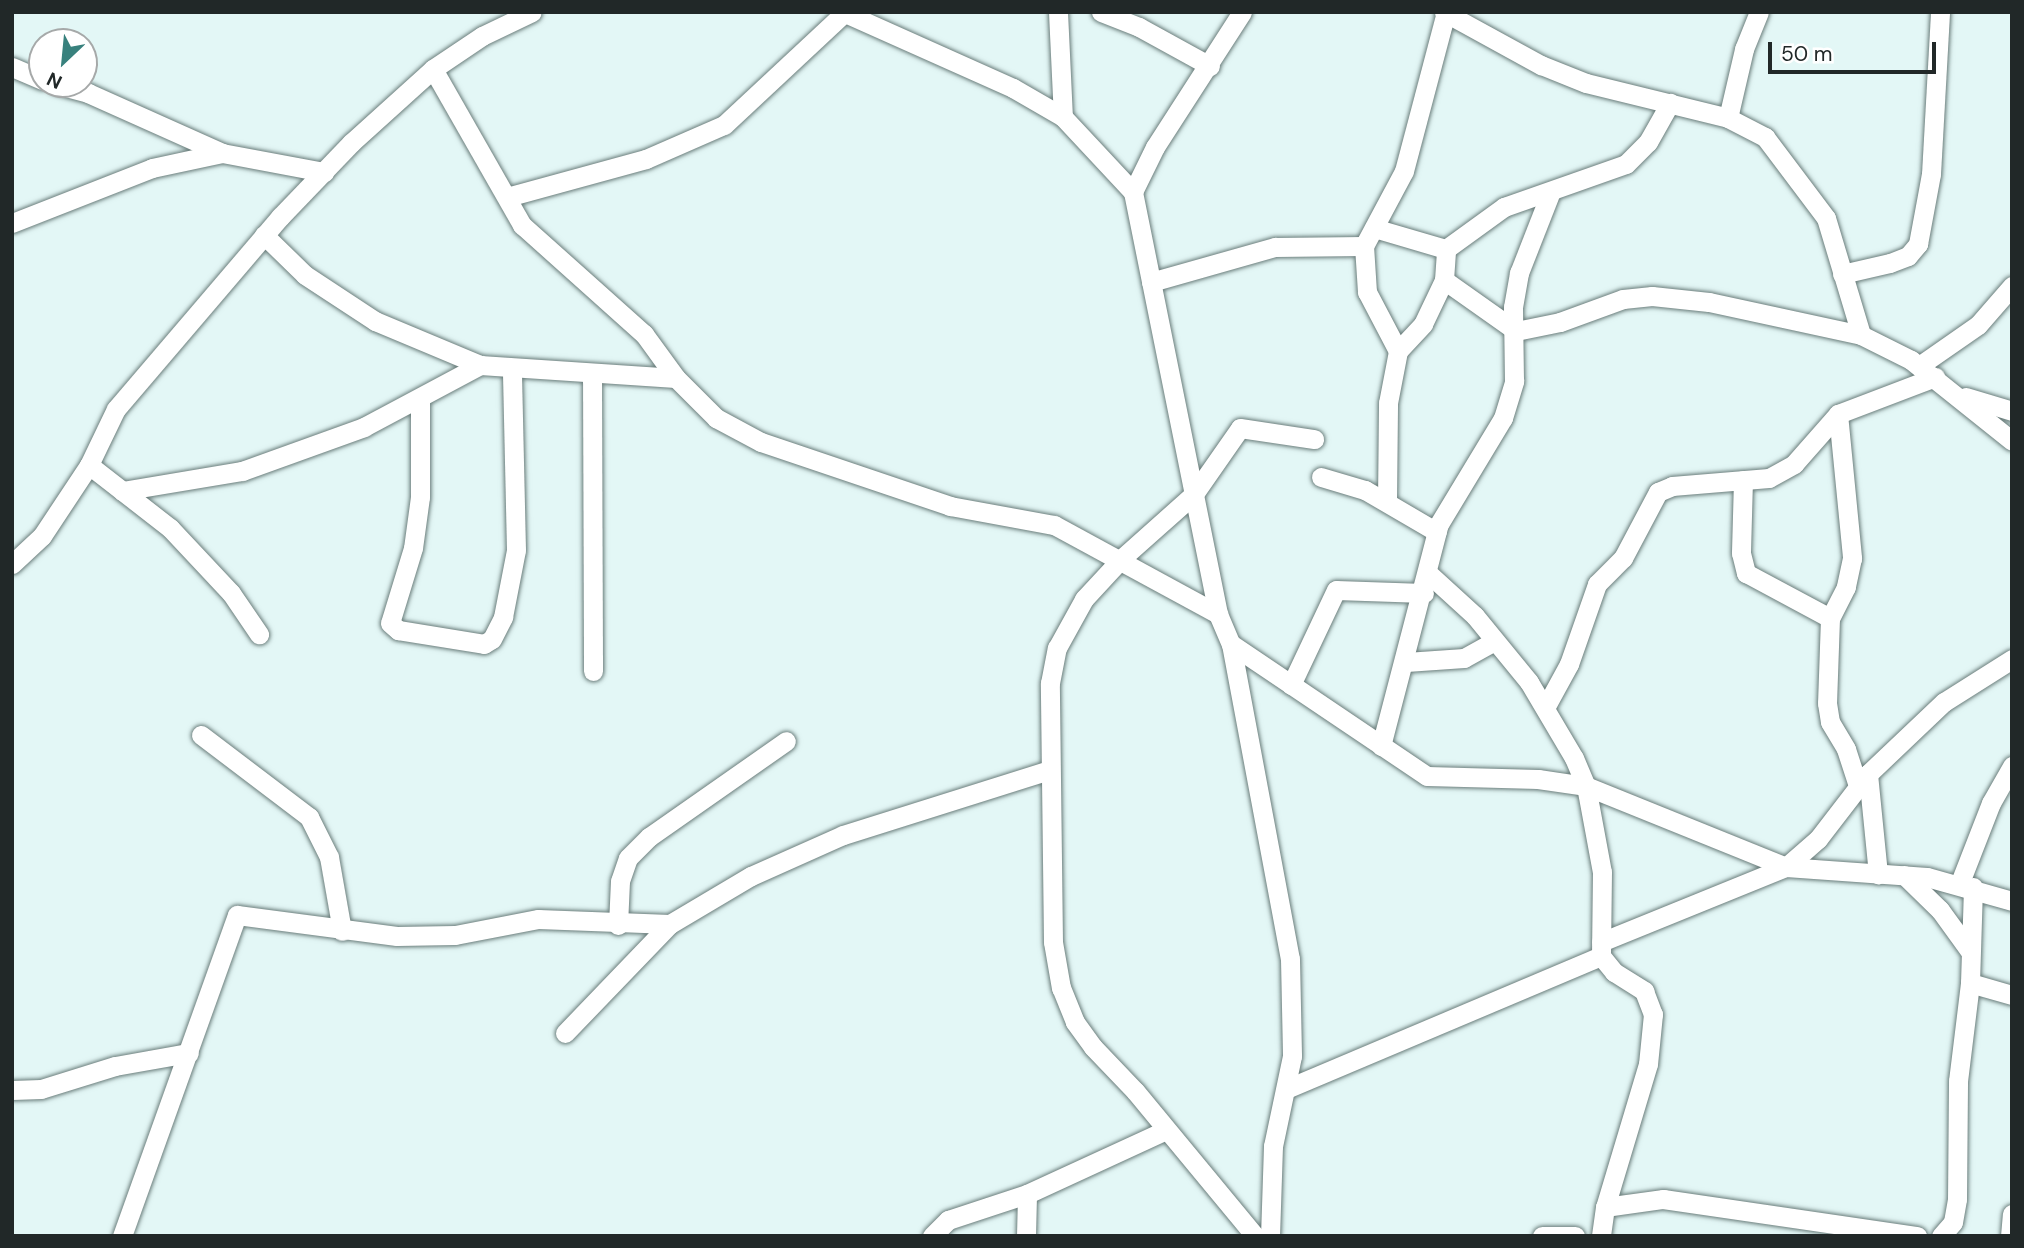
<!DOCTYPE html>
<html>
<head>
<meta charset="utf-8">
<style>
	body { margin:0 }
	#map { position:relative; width:2024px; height:1248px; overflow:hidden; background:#e3f7f6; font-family:"DM Sans",sans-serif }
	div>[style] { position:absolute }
	.roads { filter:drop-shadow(0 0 2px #6a7d7b) drop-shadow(0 0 2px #6a7d7b) }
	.minor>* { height:19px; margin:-9.5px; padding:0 9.5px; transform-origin:9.5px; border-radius:9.5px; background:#fff }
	span { translate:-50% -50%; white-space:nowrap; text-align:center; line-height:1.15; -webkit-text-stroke:7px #fff; paint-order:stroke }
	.frame { position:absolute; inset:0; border:14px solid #212828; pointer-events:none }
	.north { position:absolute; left:28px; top:28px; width:70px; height:70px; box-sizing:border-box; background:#fff; border:2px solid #a6a9a9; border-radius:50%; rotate:206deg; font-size:19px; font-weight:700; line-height:28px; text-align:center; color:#212828 }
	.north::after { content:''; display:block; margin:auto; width:24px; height:32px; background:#38817d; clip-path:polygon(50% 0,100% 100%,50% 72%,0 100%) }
	.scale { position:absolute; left:1768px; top:42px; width:168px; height:32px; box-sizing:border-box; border:4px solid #212828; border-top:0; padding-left:9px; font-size:21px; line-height:24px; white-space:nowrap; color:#212828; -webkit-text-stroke:5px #fff; paint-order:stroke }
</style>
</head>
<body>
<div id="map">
	<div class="roads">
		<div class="minor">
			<div style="left:843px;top:12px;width:186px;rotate:24.1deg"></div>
			<div style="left:1013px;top:88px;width:58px;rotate:30.1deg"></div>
			<div style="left:1063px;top:117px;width:103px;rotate:47deg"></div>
			<div style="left:1058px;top:12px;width:105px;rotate:87.3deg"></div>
			<div style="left:1101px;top:12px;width:41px;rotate:21.5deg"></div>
			<div style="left:1139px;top:27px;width:81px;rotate:28.8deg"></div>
			<div style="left:1242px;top:12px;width:161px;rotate:122.8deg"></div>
			<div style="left:1155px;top:147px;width:50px;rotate:116.1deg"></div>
			<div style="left:1133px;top:192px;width:430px;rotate:78.6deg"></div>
			<div style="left:1218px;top:614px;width:33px;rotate:67deg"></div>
			<div style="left:1231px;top:644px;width:320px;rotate:79.4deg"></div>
			<div style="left:1290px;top:959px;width:97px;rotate:88.8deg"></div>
			<div style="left:1292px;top:1056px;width:92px;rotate:101.9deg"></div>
			<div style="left:1273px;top:1146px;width:90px;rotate:91.9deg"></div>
			<div style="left:1444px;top:12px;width:111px;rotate:28.7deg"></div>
			<div style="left:1541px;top:65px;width:48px;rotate:21.8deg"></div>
			<div style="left:1586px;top:83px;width:146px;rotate:13.8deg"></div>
			<div style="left:1728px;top:118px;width:42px;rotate:27.2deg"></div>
			<div style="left:1765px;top:137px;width:101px;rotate:53deg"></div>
			<div style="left:1826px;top:218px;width:122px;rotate:73.3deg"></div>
			<div style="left:1861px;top:335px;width:56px;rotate:26.6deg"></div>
			<div style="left:1911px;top:360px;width:129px;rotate:38.7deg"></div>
			<div style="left:12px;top:67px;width:33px;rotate:23deg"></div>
			<div style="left:433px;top:69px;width:180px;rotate:60.3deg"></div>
			<div style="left:522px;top:225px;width:164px;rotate:41.8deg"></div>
			<div style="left:644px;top:334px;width:54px;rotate:54deg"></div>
			<div style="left:676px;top:378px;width:57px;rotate:45deg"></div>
			<div style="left:716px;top:418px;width:51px;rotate:28.1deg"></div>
			<div style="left:761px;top:442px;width:200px;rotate:18.7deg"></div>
			<div style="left:950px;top:506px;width:106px;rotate:10.4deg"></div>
			<div style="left:1054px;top:525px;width:187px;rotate:28.5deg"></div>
			<div style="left:55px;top:84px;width:34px;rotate:15deg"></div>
			<div style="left:88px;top:93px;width:147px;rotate:24.1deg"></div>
			<div style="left:1728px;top:118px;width:71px;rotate:-76.9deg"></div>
			<div style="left:1744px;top:49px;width:40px;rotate:-68deg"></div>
			<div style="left:507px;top:197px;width:144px;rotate:-15.3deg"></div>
			<div style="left:646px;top:159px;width:85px;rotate:-23.6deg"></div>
			<div style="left:724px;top:125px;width:164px;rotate:-43deg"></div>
			<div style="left:12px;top:223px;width:150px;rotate:-21.4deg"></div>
			<div style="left:152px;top:168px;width:72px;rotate:-12.1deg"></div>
			<div style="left:222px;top:153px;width:104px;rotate:10.6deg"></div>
			<div style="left:1374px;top:228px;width:75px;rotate:16.3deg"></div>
			<div style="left:264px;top:235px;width:57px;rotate:44.3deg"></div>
			<div style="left:305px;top:275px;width:84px;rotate:33.3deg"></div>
			<div style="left:375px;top:321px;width:114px;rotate:22.7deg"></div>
			<div style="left:480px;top:365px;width:196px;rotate:3.8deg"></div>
			<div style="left:1842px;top:274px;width:49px;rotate:-12.9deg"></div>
			<div style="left:1890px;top:263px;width:19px;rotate:-21deg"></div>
			<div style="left:1908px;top:256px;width:16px;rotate:-50deg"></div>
			<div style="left:1918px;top:244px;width:71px;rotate:-79.5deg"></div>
			<div style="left:1931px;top:174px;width:162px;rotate:-86.8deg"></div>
			<div style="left:1444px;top:280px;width:31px;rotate:-86deg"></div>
			<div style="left:1446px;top:249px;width:72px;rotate:-35.9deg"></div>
			<div style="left:1504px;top:207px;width:129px;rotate:-19.4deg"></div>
			<div style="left:1626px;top:164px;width:31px;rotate:-45deg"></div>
			<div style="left:1648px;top:142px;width:45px;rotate:-60.6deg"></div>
			<div style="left:1151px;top:282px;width:129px;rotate:-15.8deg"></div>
			<div style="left:1275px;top:247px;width:89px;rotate:-0.6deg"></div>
			<div style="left:1398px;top:351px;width:67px;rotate:-117.7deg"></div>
			<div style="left:1367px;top:292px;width:46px;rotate:-93.7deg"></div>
			<div style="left:1364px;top:246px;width:85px;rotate:-61.9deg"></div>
			<div style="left:1404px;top:171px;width:164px;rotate:-75.2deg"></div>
			<div style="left:1919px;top:366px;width:72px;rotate:-34.8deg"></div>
			<div style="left:1978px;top:325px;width:52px;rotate:-48.9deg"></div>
			<div style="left:592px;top:373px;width:298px;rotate:89.8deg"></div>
			<div style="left:1966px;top:397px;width:48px;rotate:16.9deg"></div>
			<div style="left:420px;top:400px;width:97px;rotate:90deg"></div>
			<div style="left:420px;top:497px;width:51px;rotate:97.8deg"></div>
			<div style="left:413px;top:548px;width:78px;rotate:107deg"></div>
			<div style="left:390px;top:623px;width:11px;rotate:41deg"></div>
			<div style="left:398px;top:630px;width:87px;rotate:9.2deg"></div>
			<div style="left:484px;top:644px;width:9px;rotate:-32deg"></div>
			<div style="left:492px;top:639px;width:25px;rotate:-63deg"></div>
			<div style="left:503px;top:617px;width:68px;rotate:-79deg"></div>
			<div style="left:516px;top:550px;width:181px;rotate:-91.3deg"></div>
			<div style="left:1838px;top:414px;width:145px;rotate:84.4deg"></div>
			<div style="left:1852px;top:558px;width:30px;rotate:102deg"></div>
			<div style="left:1846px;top:587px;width:35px;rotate:117deg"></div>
			<div style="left:1830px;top:618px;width:85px;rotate:92deg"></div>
			<div style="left:1827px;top:703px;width:19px;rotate:81deg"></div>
			<div style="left:1830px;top:722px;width:31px;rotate:59deg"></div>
			<div style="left:1846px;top:749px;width:38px;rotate:72deg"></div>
			<div style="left:89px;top:465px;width:103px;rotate:37.9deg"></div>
			<div style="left:170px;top:528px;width:89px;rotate:46.8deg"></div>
			<div style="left:231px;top:593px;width:50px;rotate:55.7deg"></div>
			<div style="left:1321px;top:477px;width:46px;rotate:16.5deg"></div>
			<div style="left:1365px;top:490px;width:83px;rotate:30.3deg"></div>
			<div style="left:1743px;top:480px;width:73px;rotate:91.6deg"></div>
			<div style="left:1741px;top:553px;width:21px;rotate:76deg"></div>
			<div style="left:1746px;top:573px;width:95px;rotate:28.2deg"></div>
			<div style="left:122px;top:491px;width:122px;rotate:-9.5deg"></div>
			<div style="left:242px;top:471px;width:130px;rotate:-19.8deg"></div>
			<div style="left:364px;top:427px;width:132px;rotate:-28.1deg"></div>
			<div style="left:1387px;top:502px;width:99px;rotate:-89.4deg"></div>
			<div style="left:1388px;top:403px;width:53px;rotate:-79.1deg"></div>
			<div style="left:1398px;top:351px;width:37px;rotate:-47deg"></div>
			<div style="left:1423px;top:324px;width:49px;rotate:-64.5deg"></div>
			<div style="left:1444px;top:280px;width:88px;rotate:35.3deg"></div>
			<div style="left:1516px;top:331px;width:45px;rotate:-11.6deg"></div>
			<div style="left:1560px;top:322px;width:67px;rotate:-20.1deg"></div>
			<div style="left:1623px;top:299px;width:29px;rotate:-6deg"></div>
			<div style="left:1652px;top:296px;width:57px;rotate:6deg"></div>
			<div style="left:1709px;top:302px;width:156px;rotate:12.2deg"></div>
			<div style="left:12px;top:564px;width:41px;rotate:-43deg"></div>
			<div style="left:42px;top:536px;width:85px;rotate:-56.5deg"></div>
			<div style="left:89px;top:465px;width:62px;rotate:-64.3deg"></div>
			<div style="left:116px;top:409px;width:253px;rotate:-49.5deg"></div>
			<div style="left:280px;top:217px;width:103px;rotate:-46.2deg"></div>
			<div style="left:351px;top:143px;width:110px;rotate:-42.1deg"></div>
			<div style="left:433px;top:69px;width:59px;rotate:-34deg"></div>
			<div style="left:482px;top:36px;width:55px;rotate:-25.6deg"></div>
			<div style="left:1429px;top:574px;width:62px;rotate:42.4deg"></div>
			<div style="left:1475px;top:616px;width:85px;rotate:50.7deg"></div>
			<div style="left:1529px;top:682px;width:88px;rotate:59.4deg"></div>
			<div style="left:1574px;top:758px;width:30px;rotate:67deg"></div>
			<div style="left:1586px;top:786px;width:87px;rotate:79.5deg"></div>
			<div style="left:1602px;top:872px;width:84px;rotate:90.7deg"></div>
			<div style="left:1601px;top:956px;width:21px;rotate:51deg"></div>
			<div style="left:1614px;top:972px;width:36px;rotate:32deg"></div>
			<div style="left:1644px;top:991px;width:25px;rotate:69deg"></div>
			<div style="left:1653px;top:1014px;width:50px;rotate:95.7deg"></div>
			<div style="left:1648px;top:1064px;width:149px;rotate:106.7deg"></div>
			<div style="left:1605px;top:1207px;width:29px;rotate:98deg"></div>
			<div style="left:1231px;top:644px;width:236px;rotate:34deg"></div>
			<div style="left:1427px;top:776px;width:111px;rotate:1.5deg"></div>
			<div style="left:1538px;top:779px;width:49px;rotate:8.3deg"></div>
			<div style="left:1586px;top:786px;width:216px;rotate:22deg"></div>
			<div style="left:1786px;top:867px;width:141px;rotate:4.1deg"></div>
			<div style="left:1927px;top:877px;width:88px;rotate:15.8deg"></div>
			<div style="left:1406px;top:662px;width:58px;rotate:-3.9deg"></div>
			<div style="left:1464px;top:658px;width:35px;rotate:-29deg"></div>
			<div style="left:1291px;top:685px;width:105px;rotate:-64.7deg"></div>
			<div style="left:1336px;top:590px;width:88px;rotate:2deg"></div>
			<div style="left:1545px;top:708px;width:50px;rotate:-61.4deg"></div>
			<div style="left:1569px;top:664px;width:85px;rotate:-70.7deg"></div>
			<div style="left:1597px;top:584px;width:37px;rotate:-45deg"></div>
			<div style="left:1623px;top:558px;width:75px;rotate:-62.1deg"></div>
			<div style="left:1658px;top:492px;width:15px;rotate:-23deg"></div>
			<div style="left:1672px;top:486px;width:97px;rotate:-4.7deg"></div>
			<div style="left:1769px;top:478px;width:29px;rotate:-29deg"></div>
			<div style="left:1794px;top:464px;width:67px;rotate:-48.7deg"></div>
			<div style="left:1838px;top:414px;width:104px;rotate:-20.9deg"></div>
			<div style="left:201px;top:735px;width:136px;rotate:37.2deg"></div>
			<div style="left:309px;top:817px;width:45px;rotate:63.4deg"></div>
			<div style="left:329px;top:857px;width:75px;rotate:80deg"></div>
			<div style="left:1381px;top:746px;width:229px;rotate:-75.4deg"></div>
			<div style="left:1439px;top:524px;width:124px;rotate:-58.9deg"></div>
			<div style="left:1503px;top:418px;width:39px;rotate:-73deg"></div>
			<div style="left:1514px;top:381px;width:74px;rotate:-90.8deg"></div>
			<div style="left:1513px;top:307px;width:35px;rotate:-80deg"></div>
			<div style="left:1519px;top:273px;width:85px;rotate:-68.6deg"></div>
			<div style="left:1868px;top:774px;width:101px;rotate:84.3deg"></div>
			<div style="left:1904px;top:875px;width:50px;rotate:44.2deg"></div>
			<div style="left:1940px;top:910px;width:49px;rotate:54.1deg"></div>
			<div style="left:1959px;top:885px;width:88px;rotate:-68.7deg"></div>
			<div style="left:1991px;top:803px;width:43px;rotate:-60.4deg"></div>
			<div style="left:618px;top:925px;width:44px;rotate:-87.4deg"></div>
			<div style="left:620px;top:881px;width:24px;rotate:-71deg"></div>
			<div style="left:628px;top:858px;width:30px;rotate:-45deg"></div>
			<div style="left:649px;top:837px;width:167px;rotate:-35deg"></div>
			<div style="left:1601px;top:942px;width:200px;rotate:-22.1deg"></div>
			<div style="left:1786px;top:867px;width:43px;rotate:-41.2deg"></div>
			<div style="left:1818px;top:839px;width:82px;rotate:-52.4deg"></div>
			<div style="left:1868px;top:774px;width:105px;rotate:-43.5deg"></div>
			<div style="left:1944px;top:702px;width:80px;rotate:-32.3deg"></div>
			<div style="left:1970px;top:983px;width:44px;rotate:15.9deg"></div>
			<div style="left:565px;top:1033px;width:151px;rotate:-46.1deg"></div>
			<div style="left:670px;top:924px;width:94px;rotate:-30.7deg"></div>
			<div style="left:751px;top:876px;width:101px;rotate:-24deg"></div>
			<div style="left:843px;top:835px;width:216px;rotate:-17.5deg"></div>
			<div style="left:1286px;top:1089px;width:342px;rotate:-22.9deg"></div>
			<div style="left:12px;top:1090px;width:29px;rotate:-2deg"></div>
			<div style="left:41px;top:1089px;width:77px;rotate:-17.3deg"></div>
			<div style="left:115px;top:1066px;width:75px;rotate:-10deg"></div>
			<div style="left:1605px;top:1207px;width:59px;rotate:-7.9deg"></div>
			<div style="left:1663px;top:1199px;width:257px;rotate:8.3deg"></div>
			<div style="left:122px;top:1236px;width:341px;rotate:-70.3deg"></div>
			<div style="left:237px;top:915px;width:161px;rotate:7.5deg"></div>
			<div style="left:397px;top:936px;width:58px;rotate:-1deg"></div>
			<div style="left:455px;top:935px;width:85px;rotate:-10.9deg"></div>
			<div style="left:538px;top:919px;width:132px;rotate:2.2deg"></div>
			<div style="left:932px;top:1236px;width:23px;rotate:-45deg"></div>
			<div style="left:948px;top:1220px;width:83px;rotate:-18.2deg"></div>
			<div style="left:1027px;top:1194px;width:151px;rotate:-24.7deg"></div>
			<div style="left:1026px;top:1236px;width:42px;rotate:-88.6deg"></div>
			<div style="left:1255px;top:1236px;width:188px;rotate:-129.6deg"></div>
			<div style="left:1135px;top:1091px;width:61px;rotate:-133.7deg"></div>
			<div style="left:1093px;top:1047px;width:31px;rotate:-126deg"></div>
			<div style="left:1075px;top:1022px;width:37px;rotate:-112deg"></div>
			<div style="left:1061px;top:988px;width:47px;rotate:-99.9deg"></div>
			<div style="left:1053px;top:942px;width:259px;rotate:-90.7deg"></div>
			<div style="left:1050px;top:683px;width:36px;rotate:-79deg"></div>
			<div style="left:1057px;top:648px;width:56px;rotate:-61.1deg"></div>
			<div style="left:1084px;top:599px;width:54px;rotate:-47.2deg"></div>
			<div style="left:1121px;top:559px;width:98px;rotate:-41.7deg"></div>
			<div style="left:1194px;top:494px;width:80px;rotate:-55.1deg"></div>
			<div style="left:1240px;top:428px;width:75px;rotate:8.5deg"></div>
			<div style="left:1542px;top:1236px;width:33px"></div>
			<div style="left:1941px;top:1236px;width:18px;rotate:-49deg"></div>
			<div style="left:1953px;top:1222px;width:23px;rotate:-80deg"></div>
			<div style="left:1957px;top:1199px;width:118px;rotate:-89.5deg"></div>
			<div style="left:1958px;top:1081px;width:99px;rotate:-83deg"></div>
			<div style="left:1970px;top:983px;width:96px;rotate:-88.2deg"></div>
			<div style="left:2010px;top:1236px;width:22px;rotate:-85deg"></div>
		</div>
	</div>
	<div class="frame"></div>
	<div class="north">N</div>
	<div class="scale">50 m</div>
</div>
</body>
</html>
